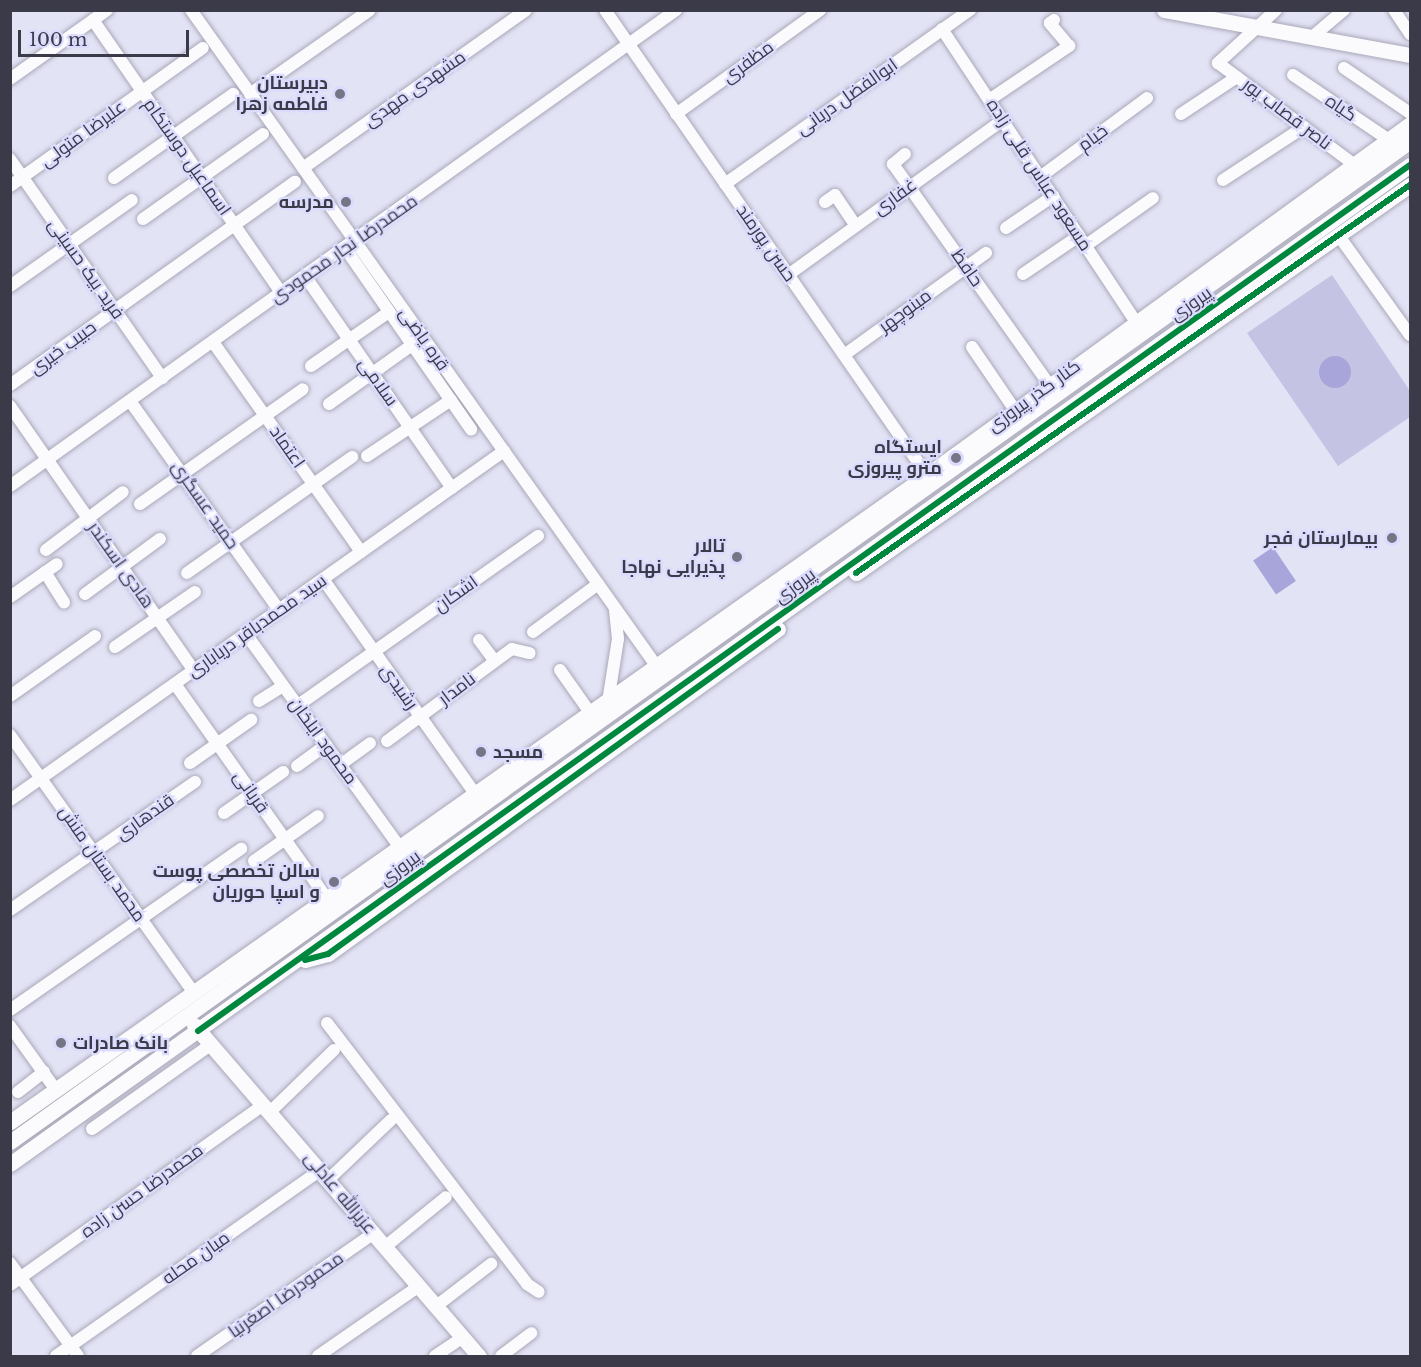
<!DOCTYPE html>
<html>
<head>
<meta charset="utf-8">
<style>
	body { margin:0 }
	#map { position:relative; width:1421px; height:1367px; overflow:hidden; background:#e3e3f6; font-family:"Libre Baskerville",Cairo,serif }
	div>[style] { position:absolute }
	.green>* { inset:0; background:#c4c3e4 }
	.water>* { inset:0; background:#a8a5db; transform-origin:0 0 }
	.round { border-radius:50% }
	.roads { filter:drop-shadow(0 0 2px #a8a8b7) drop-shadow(0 0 2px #a8a8b7) }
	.minor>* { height:12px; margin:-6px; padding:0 6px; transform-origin:6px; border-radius:6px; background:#fbfbfe }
	.major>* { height:15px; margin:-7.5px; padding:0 7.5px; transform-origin:7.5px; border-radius:7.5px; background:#fbfbfe }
	.cycleway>* { height:6px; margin:-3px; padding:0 3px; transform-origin:3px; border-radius:3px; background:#00873e }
	.dots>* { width:16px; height:16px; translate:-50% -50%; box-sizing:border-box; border:3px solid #dbdbfe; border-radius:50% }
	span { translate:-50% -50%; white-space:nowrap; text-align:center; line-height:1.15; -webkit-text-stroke:4.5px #dbdbfe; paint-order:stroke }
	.street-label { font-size:18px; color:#3a3a48 }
	.poi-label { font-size:18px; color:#3a3a48; font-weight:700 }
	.right { translate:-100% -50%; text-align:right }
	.left { translate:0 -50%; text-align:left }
	.frame { position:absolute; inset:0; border:12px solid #3a3a48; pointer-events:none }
	.scale { position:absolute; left:18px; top:30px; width:171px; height:27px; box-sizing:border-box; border:3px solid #3a3a48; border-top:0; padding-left:8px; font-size:18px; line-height:21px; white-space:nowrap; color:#3a3a48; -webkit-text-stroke:4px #dbdbfe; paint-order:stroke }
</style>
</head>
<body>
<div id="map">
	<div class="green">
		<div style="clip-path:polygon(1332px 275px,1410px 391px,1410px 417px,1338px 466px,1247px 333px)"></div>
	</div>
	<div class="water">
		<div class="round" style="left:1319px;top:356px;width:32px;height:32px"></div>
		<div style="left:1273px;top:547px;width:41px;height:24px;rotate:56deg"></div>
	</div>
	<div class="roads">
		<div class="minor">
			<div style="left:191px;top:10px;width:805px;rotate:54.65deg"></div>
			<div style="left:605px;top:10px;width:566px;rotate:55.3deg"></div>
			<div style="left:1276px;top:10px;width:79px;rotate:137.6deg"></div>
			<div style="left:1218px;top:63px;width:171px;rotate:36.7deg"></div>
			<div style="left:1394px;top:10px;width:29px;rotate:56deg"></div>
			<div style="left:93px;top:20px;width:331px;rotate:55.4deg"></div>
			<div style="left:942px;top:29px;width:350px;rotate:56.5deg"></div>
			<div style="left:1312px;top:37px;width:42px;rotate:-40.2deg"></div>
			<div style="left:1344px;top:68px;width:80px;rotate:34.3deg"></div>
			<div style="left:1293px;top:75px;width:116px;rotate:34.1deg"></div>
			<div style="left:10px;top:79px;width:119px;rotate:-35.4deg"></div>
			<div style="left:250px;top:94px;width:146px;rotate:-35deg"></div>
			<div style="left:989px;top:100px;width:97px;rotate:-34deg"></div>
			<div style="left:1069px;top:46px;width:30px;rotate:-130deg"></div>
			<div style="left:1050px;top:23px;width:5px;rotate:-37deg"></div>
			<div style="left:676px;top:114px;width:178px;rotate:-35.8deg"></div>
			<div style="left:1181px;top:114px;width:67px;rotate:-33.5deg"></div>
			<div style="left:905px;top:154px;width:16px;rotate:140deg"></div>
			<div style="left:893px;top:164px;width:270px;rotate:54.7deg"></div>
			<div style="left:10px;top:159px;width:267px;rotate:55.2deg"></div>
			<div style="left:303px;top:168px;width:273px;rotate:-35.3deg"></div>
			<div style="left:1040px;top:177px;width:133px;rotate:-36.4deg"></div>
			<div style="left:114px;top:178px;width:146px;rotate:-35.2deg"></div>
			<div style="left:1223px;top:180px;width:97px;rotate:-33.2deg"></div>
			<div style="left:725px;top:184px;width:301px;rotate:-35.4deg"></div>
			<div style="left:10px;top:186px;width:237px;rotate:-35.6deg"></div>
			<div style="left:825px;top:202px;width:12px;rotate:-35deg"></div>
			<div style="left:835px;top:195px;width:37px;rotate:56deg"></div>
			<div style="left:143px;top:219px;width:147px;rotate:-35.3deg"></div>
			<div style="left:1006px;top:228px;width:57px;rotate:-34.2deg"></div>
			<div style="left:1339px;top:236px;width:122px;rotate:54.4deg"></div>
			<div style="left:1085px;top:246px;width:83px;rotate:-35.2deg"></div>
			<div style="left:345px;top:248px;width:221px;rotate:55.2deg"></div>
			<div style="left:1023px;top:274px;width:68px;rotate:-34.2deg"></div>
			<div style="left:788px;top:275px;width:265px;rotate:-35.8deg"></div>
			<div style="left:305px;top:276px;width:258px;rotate:55.3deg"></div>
			<div style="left:10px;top:286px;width:149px;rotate:-35.2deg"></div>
			<div style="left:213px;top:342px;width:257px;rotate:54.8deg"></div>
			<div style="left:972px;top:347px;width:76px;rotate:55.7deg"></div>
			<div style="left:844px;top:355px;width:175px;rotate:-35.7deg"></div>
			<div style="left:311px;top:366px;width:95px;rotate:-34.7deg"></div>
			<div style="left:10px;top:385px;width:350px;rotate:-35.5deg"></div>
			<div style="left:130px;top:401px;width:257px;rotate:54.5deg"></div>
			<div style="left:329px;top:404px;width:102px;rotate:-35.4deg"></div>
			<div style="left:10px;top:406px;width:323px;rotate:55.2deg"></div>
			<div style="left:367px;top:456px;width:101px;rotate:-33.7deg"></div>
			<div style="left:10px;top:486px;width:819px;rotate:-35.55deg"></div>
			<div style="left:140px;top:504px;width:199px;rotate:-35.2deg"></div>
			<div style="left:46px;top:550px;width:96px;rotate:-37deg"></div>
			<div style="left:45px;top:572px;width:36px;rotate:58deg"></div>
			<div style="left:187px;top:573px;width:202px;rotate:-35.1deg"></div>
			<div style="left:323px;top:579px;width:265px;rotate:54.7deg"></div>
			<div style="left:85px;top:594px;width:93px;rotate:-36.3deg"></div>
			<div style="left:10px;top:597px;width:57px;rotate:-35.1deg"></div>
			<div style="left:533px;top:632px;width:81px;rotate:-36.4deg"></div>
			<div style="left:246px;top:634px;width:265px;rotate:54.2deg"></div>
			<div style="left:479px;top:640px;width:26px;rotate:53deg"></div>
			<div style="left:115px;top:647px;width:97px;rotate:-34.5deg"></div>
			<div style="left:560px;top:670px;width:54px;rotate:54.8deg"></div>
			<div style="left:175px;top:684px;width:265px;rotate:54.7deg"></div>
			<div style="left:10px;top:696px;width:104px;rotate:-35.2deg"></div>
			<div style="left:259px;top:701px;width:28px;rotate:-32deg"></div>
			<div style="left:608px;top:702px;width:64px;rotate:-81deg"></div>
			<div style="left:618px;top:639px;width:30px;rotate:-96deg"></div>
			<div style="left:297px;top:706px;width:295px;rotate:-35.2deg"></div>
			<div style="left:10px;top:735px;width:317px;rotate:54.5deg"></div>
			<div style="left:387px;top:741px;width:155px;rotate:-36.4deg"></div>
			<div style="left:512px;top:649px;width:18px;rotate:13deg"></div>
			<div style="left:190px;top:763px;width:75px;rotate:-35.2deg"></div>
			<div style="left:340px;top:765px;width:37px;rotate:-36deg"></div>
			<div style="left:297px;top:766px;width:36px;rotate:-36deg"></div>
			<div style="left:10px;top:800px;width:605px;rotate:-35.24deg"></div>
			<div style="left:224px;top:813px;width:72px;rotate:-34.8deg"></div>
			<div style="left:254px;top:861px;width:78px;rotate:-35.1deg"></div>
			<div style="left:10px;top:910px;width:225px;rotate:-34.7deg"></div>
			<div style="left:10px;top:1010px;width:282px;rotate:-34.9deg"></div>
			<div style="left:327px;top:1023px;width:329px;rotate:52.5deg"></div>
			<div style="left:527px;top:1284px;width:14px;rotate:34deg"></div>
			<div style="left:10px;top:1026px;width:79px;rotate:54.3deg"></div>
			<div style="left:18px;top:1092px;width:33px;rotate:-38deg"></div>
			<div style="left:270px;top:1112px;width:89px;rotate:-44.1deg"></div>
			<div style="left:92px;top:1129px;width:145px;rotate:-35.4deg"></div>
			<div style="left:329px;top:1179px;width:86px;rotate:-43.6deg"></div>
			<div style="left:386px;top:1246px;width:77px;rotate:-39.2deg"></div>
			<div style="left:10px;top:1263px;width:115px;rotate:53.8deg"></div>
			<div style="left:10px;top:1285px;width:310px;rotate:-35.4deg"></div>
			<div style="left:435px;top:1307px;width:71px;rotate:-37.5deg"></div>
			<div style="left:56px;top:1356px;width:324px;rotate:-35.1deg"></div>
			<div style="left:197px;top:1356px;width:216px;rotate:-34.8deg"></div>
			<div style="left:318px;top:1356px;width:123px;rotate:-34.7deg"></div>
			<div style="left:435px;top:1356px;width:32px;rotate:-34deg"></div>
			<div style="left:501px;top:1356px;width:38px;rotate:-37deg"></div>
		</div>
		<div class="major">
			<div style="left:1164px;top:10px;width:250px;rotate:10.4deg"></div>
			<div style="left:856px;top:573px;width:676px;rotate:-35.01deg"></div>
			<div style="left:305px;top:960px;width:24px;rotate:-15deg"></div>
			<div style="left:328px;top:954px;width:555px;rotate:-35.84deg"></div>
			<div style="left:194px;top:1025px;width:437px;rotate:49.3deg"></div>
			<div style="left:10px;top:1122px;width:1122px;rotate:-35.21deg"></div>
			<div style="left:927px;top:475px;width:597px;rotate:-36.01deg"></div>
			<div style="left:10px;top:1142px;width:1721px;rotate:-35.56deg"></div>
			<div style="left:10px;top:1164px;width:1720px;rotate:-35.51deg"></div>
		</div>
	</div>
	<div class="cycleway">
		<div style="left:856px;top:573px;width:676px;rotate:-35.01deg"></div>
		<div style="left:305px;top:960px;width:24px;rotate:-15deg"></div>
		<div style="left:328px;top:954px;width:555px;rotate:-35.84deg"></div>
		<div style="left:198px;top:1031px;width:1490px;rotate:-35.55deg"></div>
	</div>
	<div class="dots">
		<div style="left:340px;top:94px;background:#757585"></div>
		<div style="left:346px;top:202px;background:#757585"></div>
		<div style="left:956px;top:458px;background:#757585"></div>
		<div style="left:1392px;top:538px;background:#757585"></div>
		<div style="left:737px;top:557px;background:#757585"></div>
		<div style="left:481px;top:752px;background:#757585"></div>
		<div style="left:334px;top:882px;background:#757585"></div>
		<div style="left:61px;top:1043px;background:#757585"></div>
	</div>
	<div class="street-label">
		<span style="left:748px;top:62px;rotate:-36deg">مظفری</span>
		<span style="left:415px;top:89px;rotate:-35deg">مشهدی مهدی</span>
		<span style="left:847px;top:97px;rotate:-35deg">ابوالفضل دریانی</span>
		<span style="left:1341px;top:108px;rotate:34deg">گیاه</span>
		<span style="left:1287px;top:114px;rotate:37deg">ناصر قصاب پور</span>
		<span style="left:83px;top:134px;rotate:-36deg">علیرضا متولی</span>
		<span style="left:1093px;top:138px;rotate:-36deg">خیام</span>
		<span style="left:187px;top:157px;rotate:55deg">اسماعیل دوستکام</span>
		<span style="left:1039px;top:175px;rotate:57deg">مسعود عباس قلی زاده</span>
		<span style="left:895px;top:197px;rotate:-36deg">غفاری</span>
		<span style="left:766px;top:243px;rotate:55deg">حسن پورمند</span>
		<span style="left:344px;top:249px;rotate:-35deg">محمدرضا نجار محمودی</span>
		<span style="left:967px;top:268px;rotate:55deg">حافظ</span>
		<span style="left:86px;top:269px;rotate:55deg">فرید بیک حسینی</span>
		<span style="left:1191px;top:304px;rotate:-35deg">پیروزی</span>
		<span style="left:905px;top:311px;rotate:-36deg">مینوچهر</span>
		<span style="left:424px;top:339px;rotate:55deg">قره یاضی</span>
		<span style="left:63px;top:348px;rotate:-36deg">حبیب خیری</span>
		<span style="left:378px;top:382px;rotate:55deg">سلامی</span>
		<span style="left:1034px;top:396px;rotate:-36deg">کنار گذر پیروزی</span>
		<span style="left:287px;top:447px;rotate:55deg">اعتماد</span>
		<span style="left:205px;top:505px;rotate:55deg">حمید عسگری</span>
		<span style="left:121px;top:565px;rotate:55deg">هادی اسکندر</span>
		<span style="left:795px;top:586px;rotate:-36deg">پیروزی</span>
		<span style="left:456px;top:594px;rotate:-35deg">اشکان</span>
		<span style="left:257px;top:626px;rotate:-35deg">سید محمدباقر دریاباری</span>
		<span style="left:399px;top:687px;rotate:55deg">رشیدی</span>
		<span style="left:457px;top:689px;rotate:-37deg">نامدار</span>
		<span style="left:323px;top:741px;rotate:54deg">محمود ایلخان</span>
		<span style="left:251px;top:792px;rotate:55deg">قربانی</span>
		<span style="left:145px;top:817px;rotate:-35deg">قندهاری</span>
		<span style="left:102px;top:864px;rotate:55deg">محمد بستان منش</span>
		<span style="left:400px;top:868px;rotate:-36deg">پیروزی</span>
		<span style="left:142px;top:1191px;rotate:-36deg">محمدرضا حسن زاده</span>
		<span style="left:340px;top:1193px;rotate:50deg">عزیزالله عادلی</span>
		<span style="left:196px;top:1258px;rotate:-35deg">میان محله</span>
		<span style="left:286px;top:1295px;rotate:-35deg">محمودرضا اصغرنیا</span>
	</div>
	<div class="poi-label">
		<span class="right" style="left:328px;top:94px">دبیرستان<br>فاطمه زهرا</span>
		<span class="right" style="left:334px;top:202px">مدرسه</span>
		<span class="right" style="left:942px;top:458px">ایستگاه<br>مترو پیروزی</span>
		<span class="right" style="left:1378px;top:538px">بیمارستان فجر</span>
		<span class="right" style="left:725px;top:557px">تالار<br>پذیرایی نهاجا</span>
		<span class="left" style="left:493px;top:752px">مسجد</span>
		<span class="right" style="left:320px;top:882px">سالن تخصصی پوست<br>و اسپا حوریان</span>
		<span class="left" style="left:73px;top:1043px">بانک صادرات</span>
	</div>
	<div class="frame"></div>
	<div class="scale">100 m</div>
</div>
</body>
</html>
